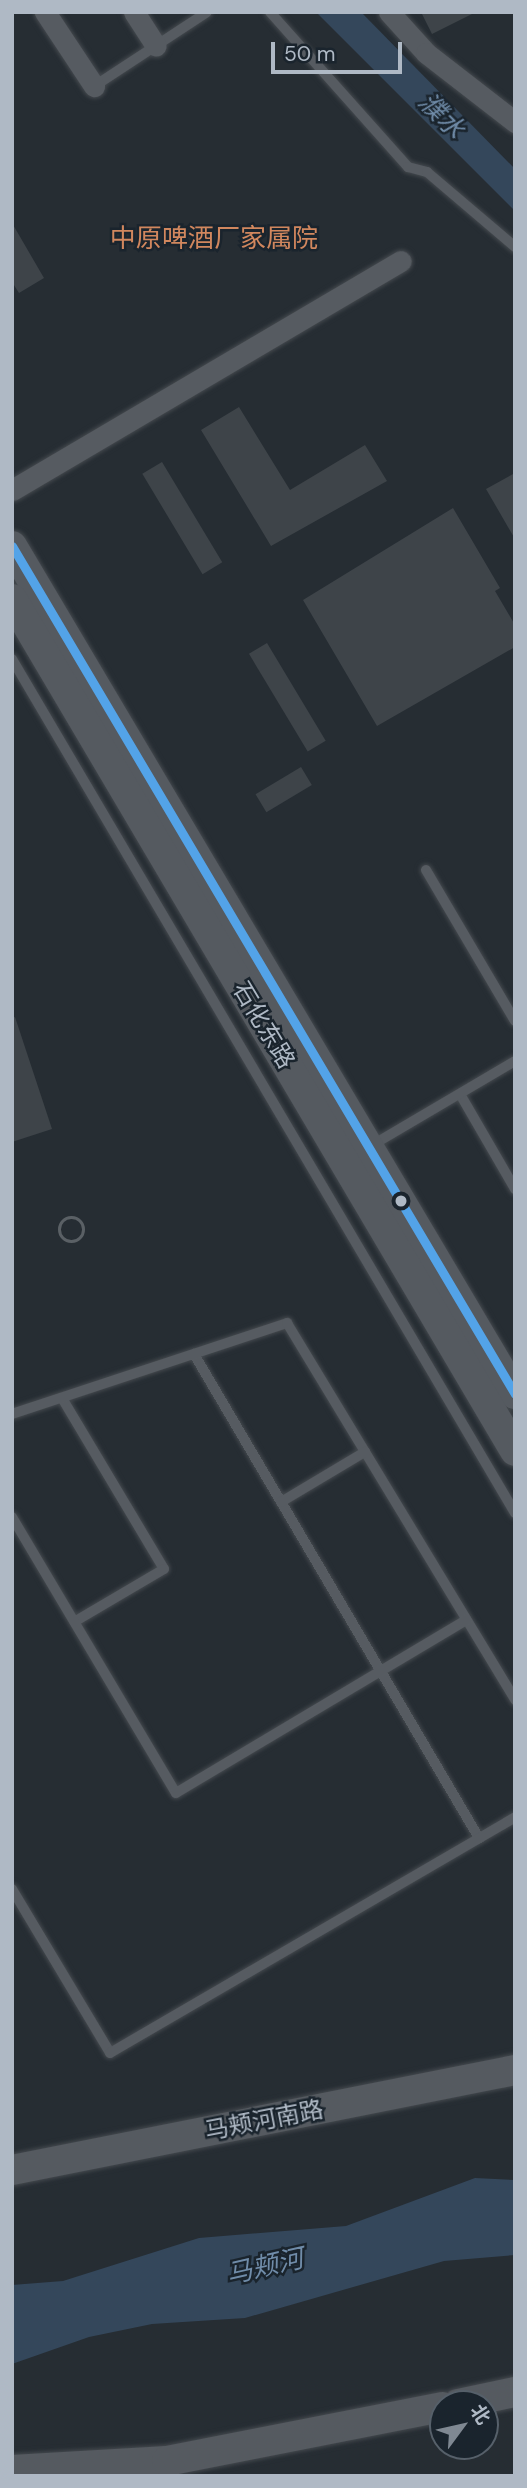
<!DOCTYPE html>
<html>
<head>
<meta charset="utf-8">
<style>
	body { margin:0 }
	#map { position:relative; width:527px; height:2488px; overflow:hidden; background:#262d33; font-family:"DM Sans","Noto Sans SC",sans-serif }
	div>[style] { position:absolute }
	.water>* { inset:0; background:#34475b }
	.building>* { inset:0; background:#3e4449; transform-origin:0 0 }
	.path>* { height:3.5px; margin-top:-1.75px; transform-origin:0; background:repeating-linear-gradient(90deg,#5a6065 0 5px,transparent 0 10px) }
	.path>.ring { margin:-1.75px; padding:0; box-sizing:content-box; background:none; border:3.5px solid #5a6065; border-radius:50% }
	.roads { filter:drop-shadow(0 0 2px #44494e) drop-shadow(0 0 2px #44494e) }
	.lane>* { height:10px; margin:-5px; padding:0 5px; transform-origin:5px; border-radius:5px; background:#565b61 }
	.street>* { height:21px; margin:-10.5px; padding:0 10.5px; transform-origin:10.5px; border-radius:10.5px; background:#565b61 }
	.secondary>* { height:30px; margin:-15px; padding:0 15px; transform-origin:15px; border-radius:15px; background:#555a60 }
	.bus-1>* { height:9px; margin:-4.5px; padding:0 4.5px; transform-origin:4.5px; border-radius:4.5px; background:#53a3e8 }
	.dots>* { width:19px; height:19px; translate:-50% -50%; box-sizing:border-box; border:4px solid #1a242d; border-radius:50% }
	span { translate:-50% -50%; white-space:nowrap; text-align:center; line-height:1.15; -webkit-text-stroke:5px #1a242d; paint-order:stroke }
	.street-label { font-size:24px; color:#afb9c5 }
	.water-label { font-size:26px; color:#708ca9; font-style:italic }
	.neighbourhood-label { font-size:26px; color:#d1875e }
	.frame { position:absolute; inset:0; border:14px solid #afb9c5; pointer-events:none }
	.north { position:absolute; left:429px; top:2390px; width:70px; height:70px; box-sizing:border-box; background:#1a242d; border:2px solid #56606a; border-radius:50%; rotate:57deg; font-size:19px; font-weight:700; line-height:28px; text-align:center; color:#afb9c5 }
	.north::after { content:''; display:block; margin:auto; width:24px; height:32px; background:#7f8892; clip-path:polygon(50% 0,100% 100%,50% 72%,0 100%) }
	.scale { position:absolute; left:271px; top:42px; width:131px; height:32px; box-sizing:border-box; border:4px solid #afb9c5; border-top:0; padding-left:9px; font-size:21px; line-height:24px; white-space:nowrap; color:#afb9c5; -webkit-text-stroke:5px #1a242d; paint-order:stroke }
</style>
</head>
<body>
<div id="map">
	<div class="water">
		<div style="clip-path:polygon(316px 12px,361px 12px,515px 169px,515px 211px)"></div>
		<div style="clip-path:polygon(475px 2178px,515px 2180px,515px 2255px,444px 2261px,245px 2318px,152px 2324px,89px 2337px,12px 2364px,12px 2285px,63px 2281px,199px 2238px,346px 2226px)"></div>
	</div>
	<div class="building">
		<div style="clip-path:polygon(421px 12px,476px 12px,432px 34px)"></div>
		<div style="clip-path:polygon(12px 223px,44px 278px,19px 293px,12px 282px)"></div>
		<div style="clip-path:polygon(239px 407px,290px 490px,365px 445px,387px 481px,271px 546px,201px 430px)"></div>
		<div style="left:162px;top:462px;width:117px;height:23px;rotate:59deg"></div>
		<div style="clip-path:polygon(515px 473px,515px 539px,486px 489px)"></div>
		<div style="clip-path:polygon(453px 508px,500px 588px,495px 591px,515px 625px,515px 647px,377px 726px,303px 600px)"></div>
		<div style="left:267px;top:643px;width:114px;height:21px;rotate:59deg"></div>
		<div style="left:301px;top:767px;width:21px;height:53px;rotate:59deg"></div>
		<div style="clip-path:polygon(15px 1017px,52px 1129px,12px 1142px,12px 1018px)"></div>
	</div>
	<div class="path">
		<div class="ring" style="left:60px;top:1218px;width:20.5px;height:20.5px"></div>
	</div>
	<div class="roads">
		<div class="lane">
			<div style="left:270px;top:12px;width:208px;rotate:48.3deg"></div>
			<div style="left:408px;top:167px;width:20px;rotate:15deg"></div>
			<div style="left:427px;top:172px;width:116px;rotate:40.4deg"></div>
			<div style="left:93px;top:87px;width:136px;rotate:-33.3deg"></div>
			<div style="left:12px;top:659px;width:991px;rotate:59.5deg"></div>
			<div style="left:426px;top:870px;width:175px;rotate:59.5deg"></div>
			<div style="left:460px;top:1094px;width:110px;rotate:59.9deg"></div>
			<div style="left:369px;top:1147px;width:169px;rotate:-30.5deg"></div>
			<div style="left:194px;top:1354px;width:562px;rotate:59.51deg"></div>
			<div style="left:62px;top:1398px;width:199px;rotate:59.2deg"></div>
			<div style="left:164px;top:1569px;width:104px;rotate:149.5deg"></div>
			<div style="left:12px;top:1414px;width:290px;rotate:-18.3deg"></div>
			<div style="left:287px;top:1323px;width:441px;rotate:58.8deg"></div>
			<div style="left:281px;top:1502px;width:98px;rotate:-30.8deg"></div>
			<div style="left:12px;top:1517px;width:321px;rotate:59.3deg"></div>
			<div style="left:176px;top:1793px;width:338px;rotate:-30.8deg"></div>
			<div style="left:12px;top:1889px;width:191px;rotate:59.1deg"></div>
			<div style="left:110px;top:2053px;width:469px;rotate:-30.2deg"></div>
		</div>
		<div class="street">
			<div style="left:45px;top:12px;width:89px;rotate:56.5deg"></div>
			<div style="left:134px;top:12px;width:40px;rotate:57.1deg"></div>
			<div style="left:389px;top:12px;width:55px;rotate:47.9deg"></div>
			<div style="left:426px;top:53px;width:113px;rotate:37.8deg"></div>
			<div style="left:12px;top:490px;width:451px;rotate:-30.5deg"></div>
		</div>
		<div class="secondary">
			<div style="left:12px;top:546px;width:986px;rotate:59.33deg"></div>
			<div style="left:12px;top:599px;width:989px;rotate:59.44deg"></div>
			<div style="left:12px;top:2170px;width:513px;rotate:-11.24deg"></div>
			<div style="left:458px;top:2404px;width:58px;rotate:-11.9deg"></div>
			<div style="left:12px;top:2470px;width:155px;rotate:-3.3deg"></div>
			<div style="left:167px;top:2461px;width:281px;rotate:-11.1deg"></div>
		</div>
	</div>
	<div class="bus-1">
		<div style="left:12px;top:546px;width:986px;rotate:59.33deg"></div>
	</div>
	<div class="dots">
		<div style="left:401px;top:1201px;background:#afb9c5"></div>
	</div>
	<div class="street-label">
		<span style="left:264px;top:1025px;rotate:59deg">石化东路</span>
		<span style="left:264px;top:2120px;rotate:-11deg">马颊河南路</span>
	</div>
	<div class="water-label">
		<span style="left:441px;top:116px;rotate:45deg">濮水</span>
		<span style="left:265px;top:2267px;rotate:-13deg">马颊河</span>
	</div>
	<div class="neighbourhood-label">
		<span style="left:214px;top:239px">中原啤酒厂家属院</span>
	</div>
	<div class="frame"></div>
	<div class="north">北</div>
	<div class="scale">50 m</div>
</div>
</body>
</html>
